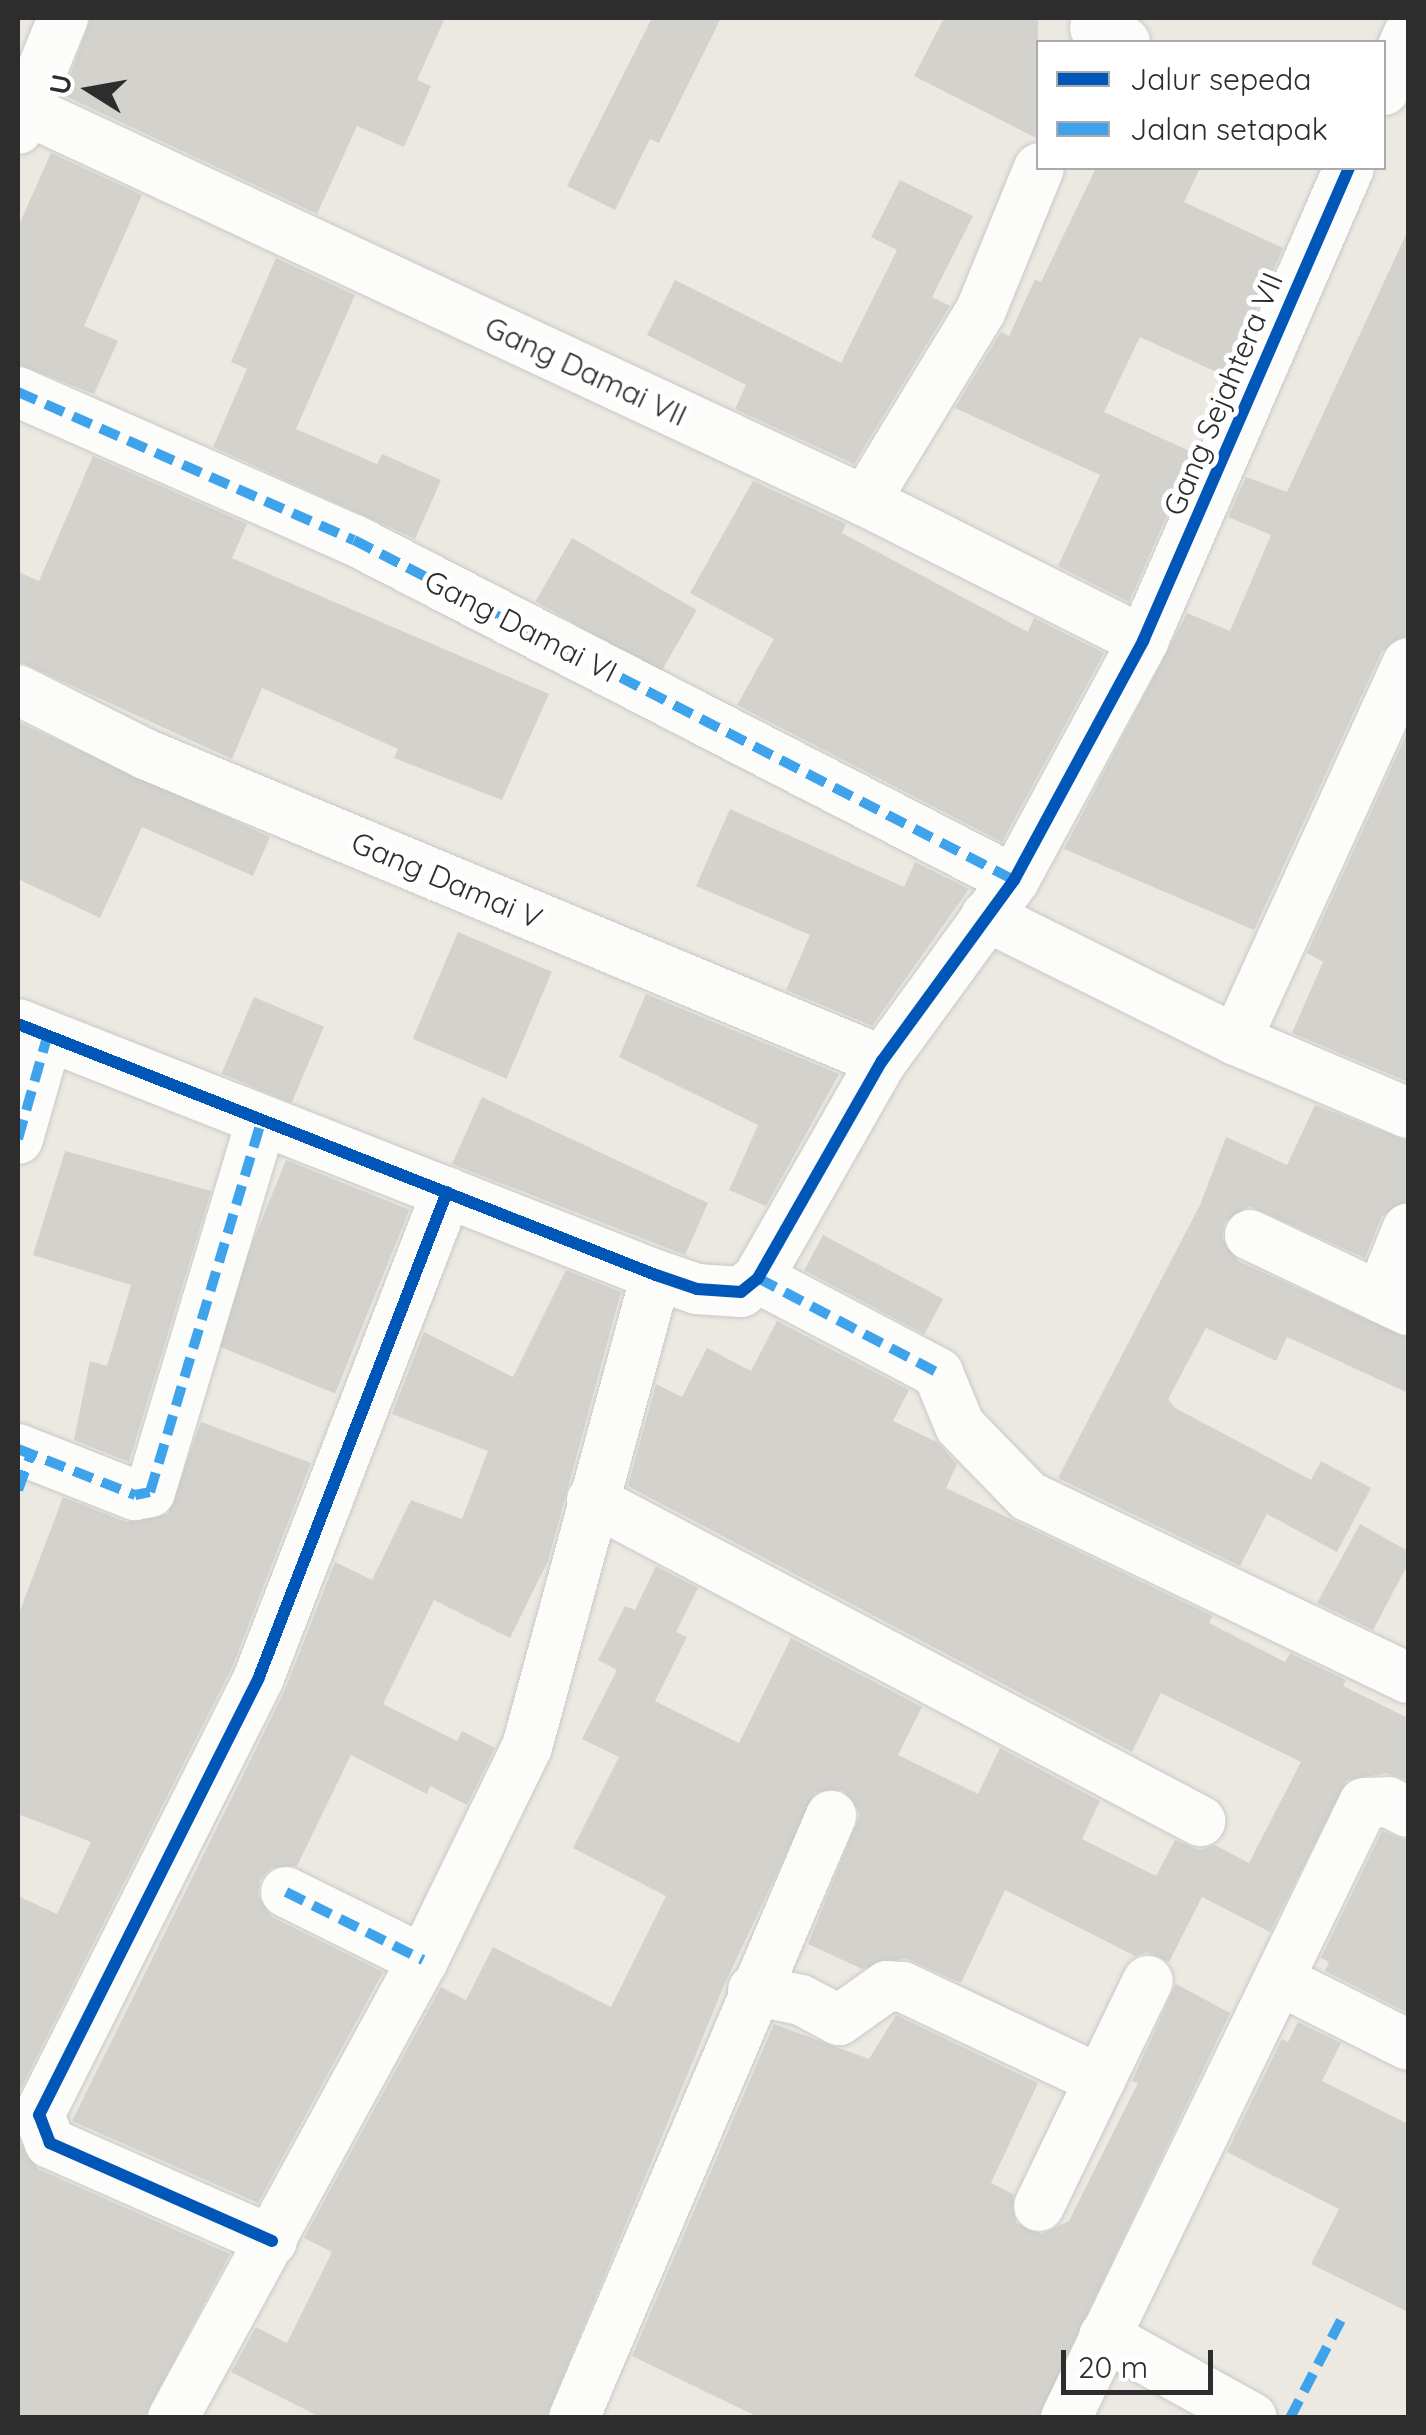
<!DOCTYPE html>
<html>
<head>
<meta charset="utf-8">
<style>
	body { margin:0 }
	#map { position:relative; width:1426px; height:2435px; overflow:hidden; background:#ece9e2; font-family:Quicksand,sans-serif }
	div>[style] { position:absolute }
	.building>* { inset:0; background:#d4d2cd; transform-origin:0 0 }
	.roads { filter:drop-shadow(0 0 2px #c9c8c7) drop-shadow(0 0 2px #c9c8c7) }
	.minor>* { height:50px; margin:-25px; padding:0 25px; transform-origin:25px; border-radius:25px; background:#fcfcfb }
	.quiet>* { height:10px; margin-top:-5px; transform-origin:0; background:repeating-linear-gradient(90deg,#3ea3eb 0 20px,transparent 0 30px) }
	.cycleway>* { height:12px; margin:-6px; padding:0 6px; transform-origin:6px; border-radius:6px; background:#0057b8 }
	span { translate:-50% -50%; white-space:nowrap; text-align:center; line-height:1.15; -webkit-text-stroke:10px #fff; paint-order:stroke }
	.street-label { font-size:30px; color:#2d2d2d }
	.frame { position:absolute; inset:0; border:20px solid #2d2d2d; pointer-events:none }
	.legend { position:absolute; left:1036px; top:40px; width:350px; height:130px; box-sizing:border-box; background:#fff; border:2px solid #ababab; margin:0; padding:12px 18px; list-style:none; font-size:30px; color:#2d2d2d }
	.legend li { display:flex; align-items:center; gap:20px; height:50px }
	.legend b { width:50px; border:2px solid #ababab }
	.north { position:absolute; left:40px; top:40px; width:100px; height:100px; -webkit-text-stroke:8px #fff; paint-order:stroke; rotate:281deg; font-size:28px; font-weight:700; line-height:40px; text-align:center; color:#2d2d2d }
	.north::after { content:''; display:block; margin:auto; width:35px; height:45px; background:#2d2d2d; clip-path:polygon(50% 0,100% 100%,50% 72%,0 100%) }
	.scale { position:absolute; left:1061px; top:2350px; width:152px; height:45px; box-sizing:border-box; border:5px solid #2d2d2d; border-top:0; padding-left:12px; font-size:30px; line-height:35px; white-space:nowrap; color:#2d2d2d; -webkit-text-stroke:8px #fff; paint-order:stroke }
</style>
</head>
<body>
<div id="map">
	<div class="building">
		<div style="clip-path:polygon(91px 18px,445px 18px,417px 80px,431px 86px,404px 147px,357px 126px,317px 214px,63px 95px)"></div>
		<div style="clip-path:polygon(652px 18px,721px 18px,659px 143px,650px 139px,615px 210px,567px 186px)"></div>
		<div style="clip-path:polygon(944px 18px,1038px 18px,1038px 139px,914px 76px)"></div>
		<div style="clip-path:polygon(51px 153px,142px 195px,84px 326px,118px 341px,94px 394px,18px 364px,18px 227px)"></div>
		<div style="clip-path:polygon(1096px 168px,1200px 168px,1184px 202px,1283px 248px,1227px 377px,1140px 337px,1104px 412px,1194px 453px,1129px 602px,1058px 566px,1100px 475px,955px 408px,1001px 332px,1009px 336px,1035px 279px,1041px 282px)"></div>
		<div style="clip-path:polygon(900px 180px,973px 216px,932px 297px,950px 306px,854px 464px,735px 409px,746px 385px,647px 335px,675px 280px,841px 363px,897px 250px,871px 237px)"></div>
		<div style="clip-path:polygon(1408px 230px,1408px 635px,1382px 651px,1254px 930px,1064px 849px,1187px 613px,1230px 631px,1271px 535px,1228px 517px,1246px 477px,1287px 492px)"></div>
		<div style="clip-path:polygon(276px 258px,355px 295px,296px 429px,377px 464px,382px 454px,441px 480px,415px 539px,213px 447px,247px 369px,231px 362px)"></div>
		<div style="clip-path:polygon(93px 456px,247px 524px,232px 558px,549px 694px,502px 800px,394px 758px,398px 749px,262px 688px,232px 759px,18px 661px,18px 572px,39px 581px)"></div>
		<div style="clip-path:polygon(753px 481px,846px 524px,842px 533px,1028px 632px,1034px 618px,1104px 653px,1002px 842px,737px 705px,774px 639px,690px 593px)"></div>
		<div style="left:572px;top:538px;width:144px;height:73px;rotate:30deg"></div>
		<div style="clip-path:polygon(18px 722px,270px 837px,253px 876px,142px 827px,100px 918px,18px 879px)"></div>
		<div style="clip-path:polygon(1408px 731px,1408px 1082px,1292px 1033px,1323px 962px,1307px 953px)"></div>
		<div style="clip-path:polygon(730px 809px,904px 887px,915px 862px,969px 889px,872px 1026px,786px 990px,810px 935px,696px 886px)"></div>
		<div style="left:458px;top:932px;width:102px;height:116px;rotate:23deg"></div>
		<div style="clip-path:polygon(646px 994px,839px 1074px,766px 1206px,729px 1190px,758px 1125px,619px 1057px)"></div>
		<div style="left:254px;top:997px;width:76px;height:83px;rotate:23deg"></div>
		<div style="clip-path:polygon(482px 1097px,708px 1203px,685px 1255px,452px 1164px)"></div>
		<div style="clip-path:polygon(1315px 1105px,1408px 1141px,1408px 1200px,1382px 1216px,1365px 1258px,1249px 1206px,1225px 1222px,1222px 1238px,1238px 1261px,1408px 1338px,1408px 1393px,1287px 1337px,1276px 1361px,1206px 1328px,1168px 1399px,1175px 1408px,1311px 1480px,1321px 1461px,1371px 1488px,1337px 1552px,1267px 1514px,1240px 1566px,1058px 1478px,1200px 1205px,1226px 1137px,1287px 1165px)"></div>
		<div style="clip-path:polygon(65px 1151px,211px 1191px,129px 1462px,74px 1440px,90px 1361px,107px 1366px,131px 1285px,33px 1255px)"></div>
		<div style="left:286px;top:1160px;width:133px;height:198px;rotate:22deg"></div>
		<div style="left:823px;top:1235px;width:136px;height:40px;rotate:28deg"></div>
		<div style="clip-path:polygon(566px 1270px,621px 1292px,548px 1561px,510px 1638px,434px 1600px,383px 1704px,457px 1741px,462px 1731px,495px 1748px,467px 1805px,430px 1786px,427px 1794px,351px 1755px,297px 1866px,271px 1868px,260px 1880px,258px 1895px,272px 1917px,383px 1972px,258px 2203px,72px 2121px,285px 1690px,335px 1562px,372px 1580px,411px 1500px,462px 1519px,488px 1451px,392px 1414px,424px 1332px,513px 1377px)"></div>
		<div style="clip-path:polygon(777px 1321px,909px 1390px,893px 1421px,937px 1442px,957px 1464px,946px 1488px,1213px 1616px,1209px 1623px,1285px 1662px,1290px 1653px,1346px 1680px,1343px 1686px,1408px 1718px,1408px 1780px,1387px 1773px,1347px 1780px,1270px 1932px,1202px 1897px,1169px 1962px,1147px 1952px,1135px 1956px,1005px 1890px,961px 1983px,905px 1958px,862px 1969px,808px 1944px,860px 1814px,843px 1790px,815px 1793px,725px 1983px,546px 2418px,322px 2418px,231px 2372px,256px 2327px,287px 2343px,332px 2252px,304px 2238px,441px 1987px,466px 2000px,493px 1947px,611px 2007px,666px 1896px,573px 1848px,619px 1757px,582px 1739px,617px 1670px,598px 1660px,625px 1606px,635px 1610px,656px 1566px,698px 1588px,676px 1632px,687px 1637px,655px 1701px,739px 1743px,791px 1638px,922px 1707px,898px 1755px,978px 1794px,1000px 1748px,1100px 1801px,1082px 1839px,1156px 1876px,1175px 1840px,1200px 1850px,1215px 1845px,1249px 1863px,1301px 1762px,1161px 1693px,1132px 1752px,628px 1486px,656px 1384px,682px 1397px,707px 1348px,751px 1371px)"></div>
		<div style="clip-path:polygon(201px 1422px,311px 1463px,233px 1665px,18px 2094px,18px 1896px,57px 1914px,91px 1842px,18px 1814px,18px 1616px,63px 1497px,126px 1522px,168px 1514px)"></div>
		<div style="clip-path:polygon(1360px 1524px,1408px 1551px,1408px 1564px,1373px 1630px,1317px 1603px)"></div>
		<div style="clip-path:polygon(1382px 1831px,1408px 1841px,1408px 2013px,1325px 1971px,1329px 1962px,1321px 1958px)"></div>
		<div style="clip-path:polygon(1176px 1984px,1230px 2013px,1038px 2418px,760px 2418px,632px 2356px,774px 2024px,869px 2059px,896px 2015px,1038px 2083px,991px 2183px,1013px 2194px,1016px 2223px,1042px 2234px,1069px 2221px,1138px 2083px,1132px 2081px)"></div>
		<div style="clip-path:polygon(1298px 2022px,1341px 2043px,1322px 2081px,1408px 2124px,1408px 2312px,1311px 2264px,1339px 2209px,1227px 2152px,1282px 2039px,1288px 2042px)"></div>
		<div style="clip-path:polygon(18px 2139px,38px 2169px,230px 2254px,144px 2418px,18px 2418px)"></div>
	</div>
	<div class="roads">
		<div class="minor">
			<div style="left:1095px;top:28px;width:33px;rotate:25deg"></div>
			<div style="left:1384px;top:90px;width:60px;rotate:-66.4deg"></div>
			<div style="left:18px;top:106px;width:935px;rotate:25deg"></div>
			<div style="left:865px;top:501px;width:311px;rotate:26.7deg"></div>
			<div style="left:18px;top:129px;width:120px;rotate:-67.9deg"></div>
			<div style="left:18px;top:392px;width:367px;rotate:23.8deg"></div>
			<div style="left:354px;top:540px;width:742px;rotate:27.26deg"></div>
			<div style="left:865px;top:501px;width:223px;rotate:-58.7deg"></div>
			<div style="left:981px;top:310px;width:153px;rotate:-67.8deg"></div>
			<div style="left:18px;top:690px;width:142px;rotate:26.7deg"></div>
			<div style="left:145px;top:754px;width:798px;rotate:22.61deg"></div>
			<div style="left:986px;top:916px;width:279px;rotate:26.4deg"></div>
			<div style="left:1236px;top:1040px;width:187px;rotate:23deg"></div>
			<div style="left:18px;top:1024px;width:686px;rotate:21.48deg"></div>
			<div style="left:656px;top:1275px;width:43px;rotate:18.9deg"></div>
			<div style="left:697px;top:1289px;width:44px;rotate:3.9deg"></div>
			<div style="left:741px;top:1292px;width:22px;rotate:-39deg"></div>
			<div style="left:758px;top:1278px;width:250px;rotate:-60.3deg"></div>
			<div style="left:882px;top:1061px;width:224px;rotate:-53.9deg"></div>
			<div style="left:1014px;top:880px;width:272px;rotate:-61.6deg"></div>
			<div style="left:1143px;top:641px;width:516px;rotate:-66.47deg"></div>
			<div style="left:1236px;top:1040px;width:414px;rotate:-65.5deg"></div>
			<div style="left:18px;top:1139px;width:106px;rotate:-74.1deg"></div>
			<div style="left:1250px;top:1235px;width:175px;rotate:25.4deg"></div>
			<div style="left:758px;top:1278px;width:204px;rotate:27.8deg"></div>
			<div style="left:938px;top:1373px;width:57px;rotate:67.5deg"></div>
			<div style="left:960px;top:1426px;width:98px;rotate:45.8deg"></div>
			<div style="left:1028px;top:1496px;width:421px;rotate:25.6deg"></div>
			<div style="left:1380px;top:1297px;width:74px;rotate:-67.9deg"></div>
			<div style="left:18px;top:1449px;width:126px;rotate:21.5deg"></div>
			<div style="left:135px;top:1495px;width:15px;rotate:-11deg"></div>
			<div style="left:150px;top:1492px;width:385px;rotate:-73.3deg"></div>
			<div style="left:592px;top:1500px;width:688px;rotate:27.83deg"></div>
			<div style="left:286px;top:1892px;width:153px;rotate:26.4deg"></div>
			<div style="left:1279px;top:1980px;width:144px;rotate:26.7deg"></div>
			<div style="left:753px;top:1990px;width:49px;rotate:11.8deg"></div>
			<div style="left:801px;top:2000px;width:43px;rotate:27.8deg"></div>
			<div style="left:839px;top:2020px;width:59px;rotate:-35.3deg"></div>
			<div style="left:887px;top:1986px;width:16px;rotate:4deg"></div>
			<div style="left:903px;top:1987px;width:218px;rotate:25.3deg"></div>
			<div style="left:1039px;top:2206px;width:250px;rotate:-64.2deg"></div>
			<div style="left:272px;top:2241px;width:243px;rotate:-156.2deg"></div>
			<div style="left:50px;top:2143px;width:30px;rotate:-111deg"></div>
			<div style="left:39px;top:2115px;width:490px;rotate:-63.3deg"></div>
			<div style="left:259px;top:1677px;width:520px;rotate:-68.81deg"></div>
			<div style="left:1104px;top:2336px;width:169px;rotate:29deg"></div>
			<div style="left:173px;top:2418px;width:522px;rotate:-61.37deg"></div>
			<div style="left:423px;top:1960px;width:237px;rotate:-64deg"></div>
			<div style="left:527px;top:1747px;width:489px;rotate:-74.7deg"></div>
			<div style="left:574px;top:2418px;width:655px;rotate:-66.88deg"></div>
			<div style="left:1066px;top:2418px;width:683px;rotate:-64.15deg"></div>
			<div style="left:1364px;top:1803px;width:24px;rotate:-2deg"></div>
			<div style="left:1388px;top:1802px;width:22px;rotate:27deg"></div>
		</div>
	</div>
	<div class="quiet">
		<div style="left:18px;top:392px;width:367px;rotate:23.8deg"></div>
		<div style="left:354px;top:540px;width:742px;rotate:27.26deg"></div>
		<div style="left:18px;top:1139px;width:106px;rotate:-74.1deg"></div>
		<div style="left:758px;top:1278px;width:204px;rotate:27.8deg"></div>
		<div style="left:18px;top:1449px;width:126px;rotate:21.5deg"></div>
		<div style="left:135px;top:1495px;width:15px;rotate:-11deg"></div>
		<div style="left:150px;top:1492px;width:385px;rotate:-73.3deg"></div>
		<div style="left:18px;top:1490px;width:38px;rotate:-70deg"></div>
		<div style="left:286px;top:1892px;width:153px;rotate:26.4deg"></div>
		<div style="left:1290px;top:2418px;width:115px;rotate:-62.5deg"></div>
	</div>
	<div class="cycleway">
		<div style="left:18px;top:1024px;width:686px;rotate:21.48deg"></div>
		<div style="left:656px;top:1275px;width:43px;rotate:18.9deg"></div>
		<div style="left:697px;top:1289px;width:44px;rotate:3.9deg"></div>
		<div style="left:741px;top:1292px;width:22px;rotate:-39deg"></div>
		<div style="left:758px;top:1278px;width:250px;rotate:-60.3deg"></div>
		<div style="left:882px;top:1061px;width:224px;rotate:-53.9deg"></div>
		<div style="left:1014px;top:880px;width:272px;rotate:-61.6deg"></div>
		<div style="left:1143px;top:641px;width:516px;rotate:-66.47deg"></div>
		<div style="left:272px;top:2241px;width:243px;rotate:-156.2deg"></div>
		<div style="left:50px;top:2143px;width:30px;rotate:-111deg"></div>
		<div style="left:39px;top:2115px;width:490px;rotate:-63.3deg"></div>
		<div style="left:259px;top:1677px;width:520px;rotate:-68.81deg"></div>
	</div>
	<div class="street-label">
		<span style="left:586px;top:371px;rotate:25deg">Gang Damai VII</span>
		<span style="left:1223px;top:394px;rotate:-67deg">Gang Sejahtera VII</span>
		<span style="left:521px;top:626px;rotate:27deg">Gang Damai VI</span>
		<span style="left:447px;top:880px;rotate:23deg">Gang Damai V</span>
	</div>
	<div class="frame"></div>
	<ul class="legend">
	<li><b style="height:12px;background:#0057b8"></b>Jalur sepeda</li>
	<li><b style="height:12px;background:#3ea3eb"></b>Jalan setapak</li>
	</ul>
	<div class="north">U</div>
	<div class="scale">20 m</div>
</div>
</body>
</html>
